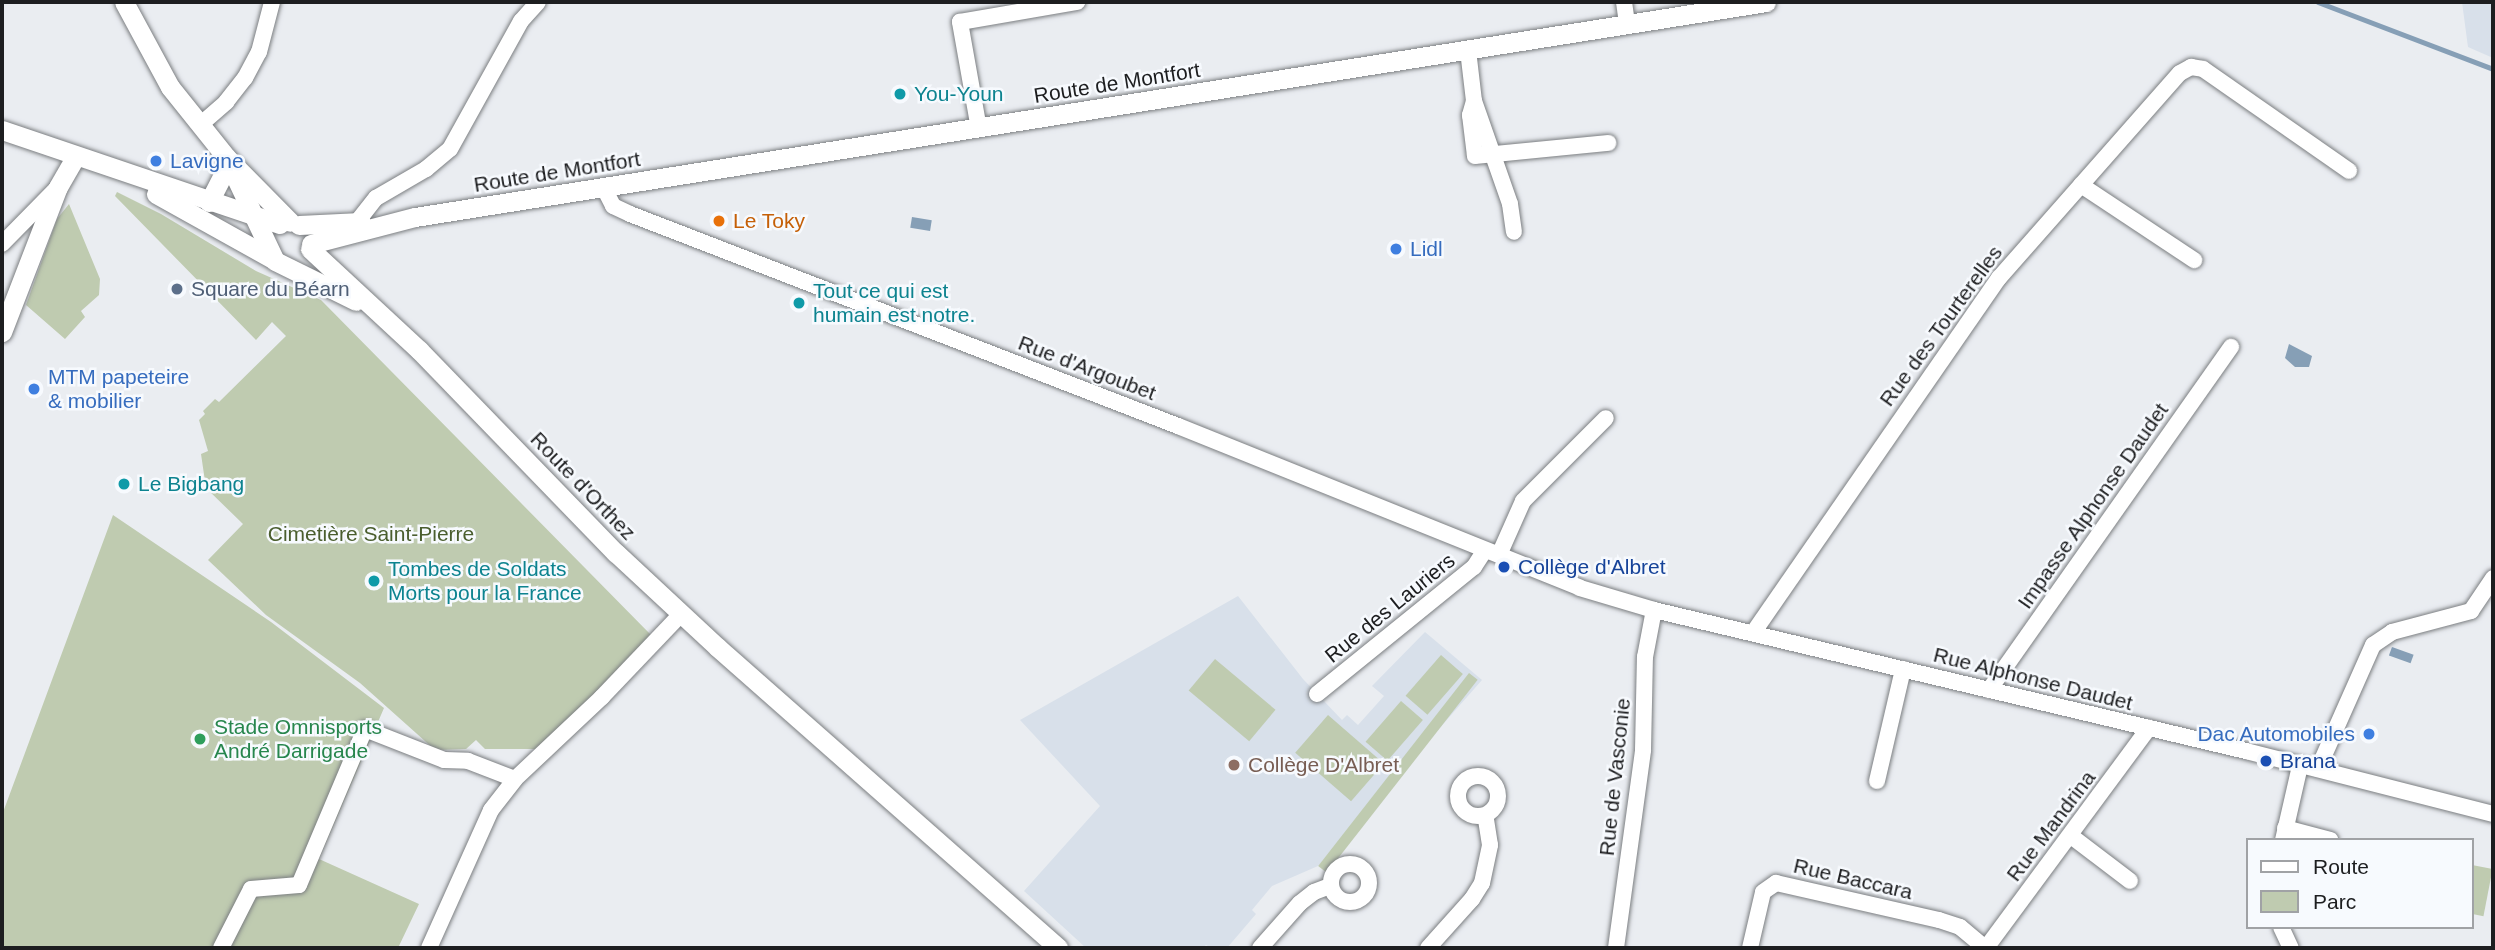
<!DOCTYPE html>
<html>
<head>
<meta charset="utf-8">
<style>
	body { margin:0 }
	#map { position:relative; width:2495px; height:950px; overflow:hidden; background:#eaedf1; font-family:Helvetica,sans-serif }
	div>[style] { position:absolute }
	.built>* { inset:0; background:#d8e0ea }
	.green>* { inset:0; background:#bfcbb0; transform-origin:0 0 }
	.water>* { inset:0; background:#869fb6; transform-origin:0 0 }
	.stream>* { height:4.5px; margin:-2.25px; padding:0 2.25px; transform-origin:2.25px; border-radius:2.25px; background:#869fb6 }
	.roads { filter:drop-shadow(0 0 2px #7b7e81) drop-shadow(0 0 2px #7b7e81) }
	.minor>* { height:16px; margin:-8px; padding:0 8px; transform-origin:8px; border-radius:8px; background:#fff }
	.minor>.ring { margin:-8px; padding:0; box-sizing:content-box; background:none; border:16px solid #fff; border-radius:50% }
	.major>* { height:19px; margin:-9.5px; padding:0 9.5px; transform-origin:9.5px; border-radius:9.5px; background:#fff }
	.dots>* { width:19px; height:19px; translate:-50% -50%; box-sizing:border-box; border:4px solid #f7fafe; border-radius:50% }
	span { translate:-50% -50%; white-space:nowrap; text-align:center; line-height:1.15; -webkit-text-stroke:5px #f7fafe; paint-order:stroke }
	.street-label { font-size:21px; color:#1d1e20 }
	.culture-label { font-size:21px; color:#0d838f }
	.left { translate:0 -50%; text-align:left }
	.shop-label { font-size:21px; color:#366cbe }
	.right { translate:-100% -50%; text-align:right }
	.food-label { font-size:21px; color:#c56008 }
	.service-label { font-size:21px; color:#4e5e75 }
	.park-label { font-size:21px; color:#4a5e2e }
	.transit-label { font-size:21px; color:#164399 }
	.leisure-label { font-size:21px; color:#27864d }
	.education-label { font-size:21px; color:#785e54 }
	.frame { position:absolute; inset:0; border:4px solid #1d1e20; pointer-events:none }
	.legend { position:absolute; left:2246px; top:838px; width:228px; height:91px; box-sizing:border-box; background:#f7fafe; border:2px solid #a0a2a5; margin:0; padding:9px 12px; list-style:none; font-size:21px; color:#1d1e20 }
	.legend li { display:flex; align-items:center; gap:14px; height:35px }
	.legend b { width:35px; border:2px solid #a0a2a5 }
</style>
</head>
<body>
<div id="map">
	<div class="built">
		<div style="clip-path:polygon(2462px 2px,2493px 2px,2493px 58px,2468px 47px)"></div>
		<div style="clip-path:polygon(1238px 596px,1303px 679px,1342px 720px,1347px 715px,1358px 725px,1384px 696px,1372px 686px,1425px 632px,1482px 680px,1318px 866px,1272px 886px,1252px 910px,1256px 914px,1227px 948px,1211px 948px,1206px 945px,1203px 948px,1086px 948px,1024px 891px,1100px 806px,1020px 720px)"></div>
	</div>
	<div class="green">
		<div style="clip-path:polygon(117px 192px,161px 214px,256px 271px,321px 300px,653px 637px,541px 749px,485px 749px,476px 740px,466px 749px,435px 750px,360px 683px,266px 615px,208px 560px,243px 524px,206px 488px,201px 454px,208px 451px,199px 420px,205px 414px,203px 411px,215px 399px,219px 402px,286px 336px,272px 322px,256px 340px,115px 196px)"></div>
		<div style="clip-path:polygon(69px 204px,100px 279px,99px 295px,81px 311px,85px 317px,65px 339px,26px 305px,57px 219px)"></div>
		<div style="clip-path:polygon(113px 515px,271px 622px,384px 708px,319px 859px,419px 904px,398px 948px,2px 948px,2px 815px)"></div>
		<div style="left:1441px;top:655px;width:29px;height:54px;rotate:41deg"></div>
		<div style="left:1215px;top:659px;width:79px;height:41px;rotate:40deg"></div>
		<div style="left:1469px;top:673px;width:11px;height:245px;rotate:38deg"></div>
		<div style="left:1401px;top:701px;width:29px;height:54px;rotate:41deg"></div>
		<div style="left:1328px;top:715px;width:74px;height:50px;rotate:41deg"></div>
		<div style="left:2472px;top:865px;width:21px;height:48px;rotate:11deg"></div>
	</div>
	<div class="water">
		<div style="left:912px;top:217px;width:20px;height:11px;rotate:9deg"></div>
		<div style="clip-path:polygon(2289px 344px,2312px 356px,2309px 367px,2295px 367px,2285px 358px)"></div>
		<div style="left:2392px;top:647px;width:23px;height:9px;rotate:20deg"></div>
	</div>
	<div class="stream">
		<div style="left:2318px;top:2px;width:187px;rotate:20.9deg"></div>
	</div>
	<div class="roads">
		<div class="minor">
			<div style="left:1624px;top:2px;width:22px;rotate:82deg"></div>
			<div style="left:1468px;top:50px;width:51px;rotate:83.3deg"></div>
			<div style="left:1474px;top:101px;width:109px;rotate:70.7deg"></div>
			<div style="left:1510px;top:204px;width:28px;rotate:82deg"></div>
			<div style="left:1474px;top:101px;width:15px;rotate:106deg"></div>
			<div style="left:1470px;top:115px;width:41px;rotate:83deg"></div>
			<div style="left:1475px;top:156px;width:134px;rotate:-5.6deg"></div>
			<div style="left:200px;top:125px;width:35px;rotate:-41deg"></div>
			<div style="left:226px;top:102px;width:31px;rotate:-52deg"></div>
			<div style="left:245px;top:78px;width:30px;rotate:-62deg"></div>
			<div style="left:259px;top:52px;width:52px;rotate:-75.4deg"></div>
			<div style="left:979px;top:129px;width:109px;rotate:-100.1deg"></div>
			<div style="left:960px;top:22px;width:119px;rotate:-9.7deg"></div>
			<div style="left:2081px;top:185px;width:136px;rotate:33.6deg"></div>
			<div style="left:604px;top:188px;width:20px;rotate:63deg"></div>
			<div style="left:613px;top:206px;width:19px;rotate:25deg"></div>
			<div style="left:630px;top:214px;width:588px;rotate:21.15deg"></div>
			<div style="left:1178px;top:426px;width:433px;rotate:21.9deg"></div>
			<div style="left:1580px;top:588px;width:77px;rotate:16.6deg"></div>
			<div style="left:1654px;top:610px;width:609px;rotate:13.4deg"></div>
			<div style="left:2246px;top:751px;width:255px;rotate:14.3deg"></div>
			<div style="left:357px;top:222px;width:31px;rotate:-52deg"></div>
			<div style="left:376px;top:198px;width:58px;rotate:-30.1deg"></div>
			<div style="left:426px;top:169px;width:31px;rotate:-40deg"></div>
			<div style="left:450px;top:149px;width:146px;rotate:-61deg"></div>
			<div style="left:521px;top:21px;width:25px;rotate:-48deg"></div>
			<div style="left:2px;top:244px;width:77px;rotate:-45.5deg"></div>
			<div style="left:1499px;top:555px;width:59px;rotate:-66deg"></div>
			<div style="left:1523px;top:501px;width:117px;rotate:-45deg"></div>
			<div style="left:1753px;top:633px;width:432px;rotate:-55.3deg"></div>
			<div style="left:1999px;top:278px;width:273px;rotate:-48.6deg"></div>
			<div style="left:2180px;top:73px;width:13px;rotate:-29deg"></div>
			<div style="left:2191px;top:67px;width:12px;rotate:9deg"></div>
			<div style="left:2203px;top:69px;width:178px;rotate:34.9deg"></div>
			<div style="left:1989px;top:690px;width:420px;rotate:-54.8deg"></div>
			<div style="left:1317px;top:694px;width:202px;rotate:-39deg"></div>
			<div style="left:1474px;top:567px;width:20px;rotate:-57deg"></div>
			<div style="left:2318px;top:769px;width:136px;rotate:-66.1deg"></div>
			<div style="left:2373px;top:645px;width:23px;rotate:-34deg"></div>
			<div style="left:2392px;top:632px;width:82px;rotate:-14.9deg"></div>
			<div style="left:2471px;top:611px;width:40px;rotate:-56deg"></div>
			<div class="ring" style="left:1458px;top:776px;width:24px;height:24px"></div>
			<div style="left:1877px;top:781px;width:115px;rotate:-76.9deg"></div>
			<div style="left:2285px;top:828px;width:47px;rotate:14.9deg"></div>
			<div style="left:2071px;top:836px;width:74px;rotate:37.3deg"></div>
			<div style="left:2283px;top:840px;width:76px;rotate:-77.1deg"></div>
			<div class="ring" style="left:1331px;top:864px;width:22px;height:22px"></div>
			<div style="left:2281px;top:927px;width:23px;rotate:65deg"></div>
			<div style="left:221px;top:948px;width:66px;rotate:-63deg"></div>
			<div style="left:251px;top:889px;width:48px;rotate:-4.8deg"></div>
			<div style="left:299px;top:885px;width:169px;rotate:-67.1deg"></div>
			<div style="left:365px;top:729px;width:85px;rotate:21.4deg"></div>
			<div style="left:444px;top:760px;width:24px;rotate:2deg"></div>
			<div style="left:468px;top:761px;width:50px;rotate:21deg"></div>
			<div style="left:515px;top:779px;width:120px;rotate:-43.3deg"></div>
			<div style="left:602px;top:697px;width:115px;rotate:-46.4deg"></div>
			<div style="left:429px;top:948px;width:151px;rotate:-65.8deg"></div>
			<div style="left:491px;top:810px;width:39px;rotate:-52deg"></div>
			<div style="left:1260px;top:948px;width:60px;rotate:-48.4deg"></div>
			<div style="left:1300px;top:903px;width:18px;rotate:-38deg"></div>
			<div style="left:1314px;top:892px;width:17px;rotate:-21deg"></div>
			<div style="left:1428px;top:948px;width:66px;rotate:-48.1deg"></div>
			<div style="left:1472px;top:899px;width:19px;rotate:-58deg"></div>
			<div style="left:1482px;top:883px;width:39px;rotate:-78deg"></div>
			<div style="left:1490px;top:845px;width:30px;rotate:-99deg"></div>
			<div style="left:1616px;top:948px;width:200px;rotate:-82.2deg"></div>
			<div style="left:1643px;top:750px;width:93px;rotate:-88.8deg"></div>
			<div style="left:1645px;top:657px;width:48px;rotate:-79.2deg"></div>
			<div style="left:1750px;top:948px;width:57px;rotate:-76.9deg"></div>
			<div style="left:1763px;top:892px;width:16px;rotate:-35deg"></div>
			<div style="left:1776px;top:883px;width:167px;rotate:12.8deg"></div>
			<div style="left:1939px;top:920px;width:22px;rotate:18deg"></div>
			<div style="left:1960px;top:927px;width:33px;rotate:40deg"></div>
			<div style="left:1986px;top:948px;width:274px;rotate:-53.5deg"></div>
		</div>
		<div class="major">
			<div style="left:124px;top:2px;width:97px;rotate:61.6deg"></div>
			<div style="left:170px;top:87px;width:90px;rotate:51.3deg"></div>
			<div style="left:226px;top:157px;width:91px;rotate:45.4deg"></div>
			<div style="left:2px;top:130px;width:293px;rotate:18.7deg"></div>
			<div style="left:233px;top:172px;width:98px;rotate:64.7deg"></div>
			<div style="left:275px;top:261px;width:90px;rotate:26.3deg"></div>
			<div style="left:156px;top:194px;width:132px;rotate:29.1deg"></div>
			<div style="left:209px;top:202px;width:30px;rotate:-63deg"></div>
			<div style="left:223px;top:175px;width:18px;rotate:-81deg"></div>
			<div style="left:299px;top:225px;width:62px;rotate:-2.8deg"></div>
			<div style="left:311px;top:244px;width:107px;rotate:-14.6deg"></div>
			<div style="left:415px;top:217px;width:1368px;rotate:-9.04deg"></div>
			<div style="left:310px;top:249px;width:149px;rotate:42.8deg"></div>
			<div style="left:419px;top:350px;width:283px;rotate:45.9deg"></div>
			<div style="left:616px;top:553px;width:138px;rotate:42.9deg"></div>
			<div style="left:717px;top:647px;width:455px;rotate:41.4deg"></div>
			<div style="left:2px;top:332px;width:155px;rotate:-68.9deg"></div>
			<div style="left:58px;top:187px;width:34px;rotate:-60deg"></div>
		</div>
	</div>
	<div class="dots">
		<div style="left:900px;top:94px;background:#0f9aa8"></div>
		<div style="left:156px;top:161px;background:#3f7fe0"></div>
		<div style="left:719px;top:221px;background:#e8710a"></div>
		<div style="left:1396px;top:249px;background:#3f7fe0"></div>
		<div style="left:177px;top:289px;background:#5c6f8a"></div>
		<div style="left:799px;top:303px;background:#0f9aa8"></div>
		<div style="left:34px;top:389px;background:#3f7fe0"></div>
		<div style="left:124px;top:484px;background:#0f9aa8"></div>
		<div style="left:1504px;top:567px;background:#1a4fb4"></div>
		<div style="left:374px;top:581px;background:#0f9aa8"></div>
		<div style="left:2369px;top:734px;background:#3f7fe0"></div>
		<div style="left:200px;top:739px;background:#2e9e5b"></div>
		<div style="left:2266px;top:761px;background:#1a4fb4"></div>
		<div style="left:1234px;top:765px;background:#8d6e63"></div>
	</div>
	<div class="street-label">
		<span style="left:1117px;top:83px;rotate:-9deg">Route de Montfort</span>
		<span style="left:557px;top:172px;rotate:-9deg">Route de Montfort</span>
		<span style="left:1941px;top:326px;rotate:-54deg">Rue des Tourterelles</span>
		<span style="left:1087px;top:368px;rotate:21deg">Rue d'Argoubet</span>
		<span style="left:583px;top:486px;rotate:46deg">Route d'Orthez</span>
		<span style="left:2093px;top:506px;rotate:-55deg">Impasse Alphonse Daudet</span>
		<span style="left:1390px;top:608px;rotate:-39deg">Rue des Lauriers</span>
		<span style="left:2033px;top:679px;rotate:14deg">Rue Alphonse Daudet</span>
		<span style="left:1615px;top:777px;rotate:-84deg">Rue de Vasconie</span>
		<span style="left:2051px;top:826px;rotate:-53deg">Rue Mandrina</span>
		<span style="left:1853px;top:879px;rotate:13deg">Rue Baccara</span>
	</div>
	<div class="culture-label">
		<span class="left" style="left:914px;top:94px">You-Youn</span>
		<span class="left" style="left:813px;top:303px">Tout ce qui est<br>humain est notre.</span>
		<span class="left" style="left:138px;top:484px">Le Bigbang</span>
		<span class="left" style="left:388px;top:581px">Tombes de Soldats<br>Morts pour la France</span>
	</div>
	<div class="shop-label">
		<span class="left" style="left:170px;top:161px">Lavigne</span>
		<span class="left" style="left:1410px;top:249px">Lidl</span>
		<span class="left" style="left:48px;top:389px">MTM papeteire<br>&amp; mobilier</span>
		<span class="right" style="left:2355px;top:734px">Dac Automobiles</span>
	</div>
	<div class="food-label">
		<span class="left" style="left:733px;top:221px">Le Toky</span>
	</div>
	<div class="service-label">
		<span class="left" style="left:191px;top:289px">Square du Béarn</span>
	</div>
	<div class="park-label">
		<span style="left:371px;top:534px">Cimetière Saint-Pierre</span>
	</div>
	<div class="transit-label">
		<span class="left" style="left:1518px;top:567px">Collège d'Albret</span>
		<span class="left" style="left:2280px;top:761px">Brana</span>
	</div>
	<div class="leisure-label">
		<span class="left" style="left:214px;top:739px">Stade Omnisports<br>André Darrigade</span>
	</div>
	<div class="education-label">
		<span class="left" style="left:1248px;top:765px">Collège D'Albret</span>
	</div>
	<div class="frame"></div>
	<ul class="legend">
	<li><b style="height:9px;background:#fff"></b>Route</li>
	<li><b style="height:19px;background:#bfcbb0"></b>Parc</li>
	</ul>
</div>
</body>
</html>
